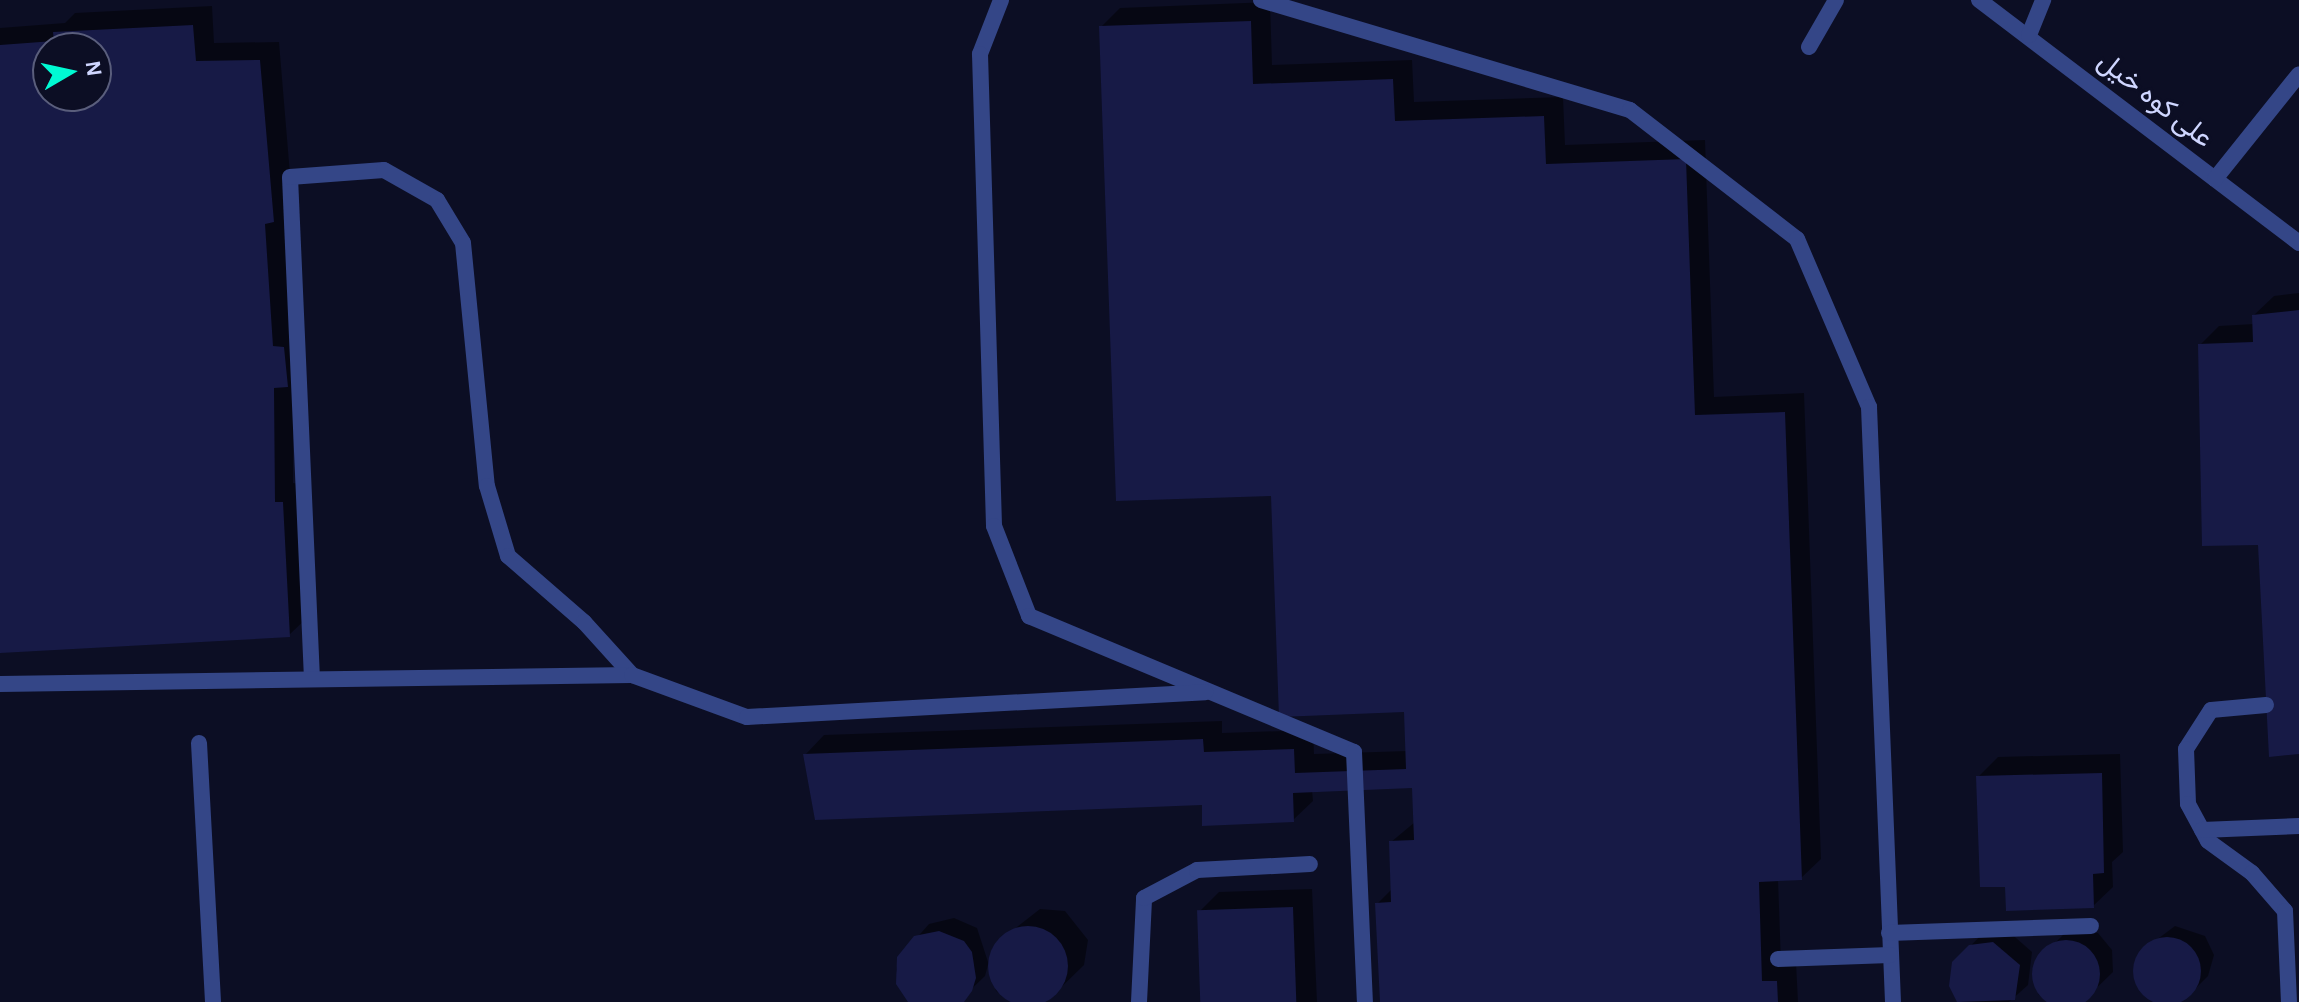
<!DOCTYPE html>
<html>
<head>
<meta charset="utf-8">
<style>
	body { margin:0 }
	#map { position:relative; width:2299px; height:1002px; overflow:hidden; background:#0c0e24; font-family:"Alegreya Sans",Vazirmatn,sans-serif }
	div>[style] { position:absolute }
	.shadow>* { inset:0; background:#0007 }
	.building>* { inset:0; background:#171a46; transform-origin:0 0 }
	.round { border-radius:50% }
	.service>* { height:16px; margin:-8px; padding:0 8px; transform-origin:8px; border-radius:8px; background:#344687 }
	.minor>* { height:16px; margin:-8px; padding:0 8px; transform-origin:8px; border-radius:8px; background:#344687 }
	span { translate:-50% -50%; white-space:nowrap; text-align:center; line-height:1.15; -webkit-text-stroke:6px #0c0e24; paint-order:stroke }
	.street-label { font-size:28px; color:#cfd6ff }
	.north { position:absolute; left:32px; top:32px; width:80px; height:80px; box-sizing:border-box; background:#0c0e24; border:2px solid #5a5e7c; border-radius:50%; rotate:81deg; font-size:22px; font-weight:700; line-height:32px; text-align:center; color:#cfd6ff }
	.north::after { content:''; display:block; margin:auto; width:28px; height:36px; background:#00fad3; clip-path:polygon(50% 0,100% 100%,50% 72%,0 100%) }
</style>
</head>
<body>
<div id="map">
	<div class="shadow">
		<div style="clip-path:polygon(1270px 2px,1272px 65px,1412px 60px,1414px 102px,1563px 97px,1565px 145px,1705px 140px,1714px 397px,1804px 393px,1821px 859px,1801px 878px,1778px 879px,1781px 963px,1796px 962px,1798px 1002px,1382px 1002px,1377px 904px,1393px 888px,1391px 842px,1415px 822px,1414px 786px,1312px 790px,1313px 801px,1293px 820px,1204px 803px,805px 755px,824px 735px,1222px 721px,1222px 733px,1313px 730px,1314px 754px,1407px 751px,1406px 710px,1273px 494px,1101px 27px,1120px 8px)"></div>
		<div style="clip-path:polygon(evenodd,212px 6px,214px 43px,279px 42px,306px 366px,293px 379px,293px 483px,302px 484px,309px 616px,289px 635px,0 651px,0 28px,65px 23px,75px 13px,212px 6px,48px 48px,96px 48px,96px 96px,48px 96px,48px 48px)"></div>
		<div style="clip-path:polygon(2299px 293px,2299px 752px,2260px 543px,2200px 345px,2219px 326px,2254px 324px,2254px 315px,2274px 296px)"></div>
		<div style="clip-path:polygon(2120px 754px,2123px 852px,2112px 862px,2113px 887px,2093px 906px,1978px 777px,1998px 757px)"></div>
		<div style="clip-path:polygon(1312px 889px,1317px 1002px,1201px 1002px,1199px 912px,1219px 892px)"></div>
		<div style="clip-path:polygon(1040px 909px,1065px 911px,1088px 940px,1084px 965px,1046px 1002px,1012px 1002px,996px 991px,988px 965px,985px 976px,958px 1002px,914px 1002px,904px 995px,896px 970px,899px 958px,929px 924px,954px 918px,977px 928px,989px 965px,998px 942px)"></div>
		<div style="clip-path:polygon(2175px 926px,2205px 936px,2214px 955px,2208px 976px,2194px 990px,2179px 1002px,2156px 1002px,2136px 981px,2143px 950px)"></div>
		<div style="clip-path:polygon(2007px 930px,2032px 952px,2028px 985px,2009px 1002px,1962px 1002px,1955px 997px,1954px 963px,1984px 932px)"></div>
		<div style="clip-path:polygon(2066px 932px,2098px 933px,2112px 950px,2113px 972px,2082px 1002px,2048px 1002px,2038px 994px,2036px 962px)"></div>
	</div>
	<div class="building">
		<div style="clip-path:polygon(1251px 21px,1253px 84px,1393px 79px,1395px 121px,1544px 116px,1546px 164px,1686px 159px,1695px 415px,1785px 412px,1802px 880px,1759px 882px,1762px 981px,1777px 981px,1778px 1002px,1380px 1002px,1375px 903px,1391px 902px,1389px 841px,1414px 840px,1412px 788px,1293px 793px,1294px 822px,1202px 826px,1202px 805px,815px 820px,803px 754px,1203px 739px,1204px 752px,1294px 749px,1295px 773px,1406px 769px,1404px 712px,1279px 717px,1271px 496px,1116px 501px,1099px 26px)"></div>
		<div style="clip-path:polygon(evenodd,193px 25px,196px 61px,260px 60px,274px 222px,265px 224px,273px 346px,284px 347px,288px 387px,274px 388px,275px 502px,283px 502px,290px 637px,0 653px,0 45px,54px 41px,53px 32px,193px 25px,48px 48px,96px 48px,96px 96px,48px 96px,48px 48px)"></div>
		<div style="clip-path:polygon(2299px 310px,2299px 754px,2269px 757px,2258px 545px,2202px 546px,2198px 344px,2253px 342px,2252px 315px)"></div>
		<div style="clip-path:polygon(2102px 773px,2104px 873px,2093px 874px,2094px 908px,2006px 911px,2005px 887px,1980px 887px,1976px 776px)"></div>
		<div style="left:1293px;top:907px;width:95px;height:96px;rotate:88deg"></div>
		<div class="round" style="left:988px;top:926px;width:80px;height:80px"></div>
		<div style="clip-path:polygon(939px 931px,964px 941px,972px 952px,976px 978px,972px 991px,964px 1002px,908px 1002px,896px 984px,897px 957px,914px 936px)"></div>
		<div class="round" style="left:2133px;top:937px;width:68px;height:68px"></div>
		<div class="round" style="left:2032px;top:940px;width:68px;height:68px"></div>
		<div style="clip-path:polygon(1993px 942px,2020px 965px,2015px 1000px,1957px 1002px,1949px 986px,1952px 962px,1969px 945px)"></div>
	</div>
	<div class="service">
		<div style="left:1001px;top:0;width:58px;rotate:111.3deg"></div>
		<div style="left:980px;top:54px;width:472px;rotate:88.3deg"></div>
		<div style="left:994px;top:526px;width:97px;rotate:68.7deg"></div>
		<div style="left:1029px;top:616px;width:352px;rotate:22.7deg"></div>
		<div style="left:1354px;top:752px;width:250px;rotate:87.5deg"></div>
		<div style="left:1261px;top:0;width:385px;rotate:16.6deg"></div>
		<div style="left:1630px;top:110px;width:211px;rotate:37.7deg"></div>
		<div style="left:1797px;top:239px;width:183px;rotate:66.8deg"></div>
		<div style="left:1869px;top:407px;width:595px;rotate:87.69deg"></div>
		<div style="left:312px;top:679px;width:502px;rotate:-92.51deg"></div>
		<div style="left:290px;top:177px;width:94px;rotate:-4.3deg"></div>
		<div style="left:384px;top:170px;width:61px;rotate:29.5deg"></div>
		<div style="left:437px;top:200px;width:50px;rotate:58.8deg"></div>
		<div style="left:463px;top:243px;width:244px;rotate:84.4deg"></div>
		<div style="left:487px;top:486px;width:73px;rotate:73.3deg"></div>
		<div style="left:508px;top:556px;width:101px;rotate:41deg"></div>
		<div style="left:584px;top:622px;width:72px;rotate:47.8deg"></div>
		<div style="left:0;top:684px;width:632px;rotate:-0.82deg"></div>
		<div style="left:632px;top:675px;width:122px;rotate:20.1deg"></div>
		<div style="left:747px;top:717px;width:459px;rotate:-3.1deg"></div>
		<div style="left:2266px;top:705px;width:55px;rotate:174.8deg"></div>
		<div style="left:2211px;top:710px;width:46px;rotate:122.7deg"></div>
		<div style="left:2186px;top:749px;width:55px;rotate:87.9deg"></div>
		<div style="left:2188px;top:804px;width:42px;rotate:61.6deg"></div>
		<div style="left:2208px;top:841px;width:54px;rotate:36deg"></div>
		<div style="left:2252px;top:873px;width:50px;rotate:49deg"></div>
		<div style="left:2285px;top:911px;width:91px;rotate:87.5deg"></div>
		<div style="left:199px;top:743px;width:259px;rotate:86.9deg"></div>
		<div style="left:2202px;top:830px;width:97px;rotate:-2.4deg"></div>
		<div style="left:1889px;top:933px;width:202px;rotate:-2deg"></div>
		<div style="left:1778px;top:959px;width:112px;rotate:-2deg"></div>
		<div style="left:1139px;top:1002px;width:104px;rotate:-87.2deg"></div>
		<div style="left:1144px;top:898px;width:60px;rotate:-27.8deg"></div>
		<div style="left:1197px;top:870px;width:113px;rotate:-3deg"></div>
	</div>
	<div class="minor">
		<div style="left:1979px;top:0;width:402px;rotate:37.2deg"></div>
		<div style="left:2029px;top:35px;width:38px;rotate:-68deg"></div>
		<div style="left:1809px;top:47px;width:54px;rotate:-60.1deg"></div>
		<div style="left:2215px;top:179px;width:134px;rotate:-51.3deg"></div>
	</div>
	<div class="street-label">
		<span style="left:2155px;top:100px;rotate:38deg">علی کوه خیل</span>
	</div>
	<div class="north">N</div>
</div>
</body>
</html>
